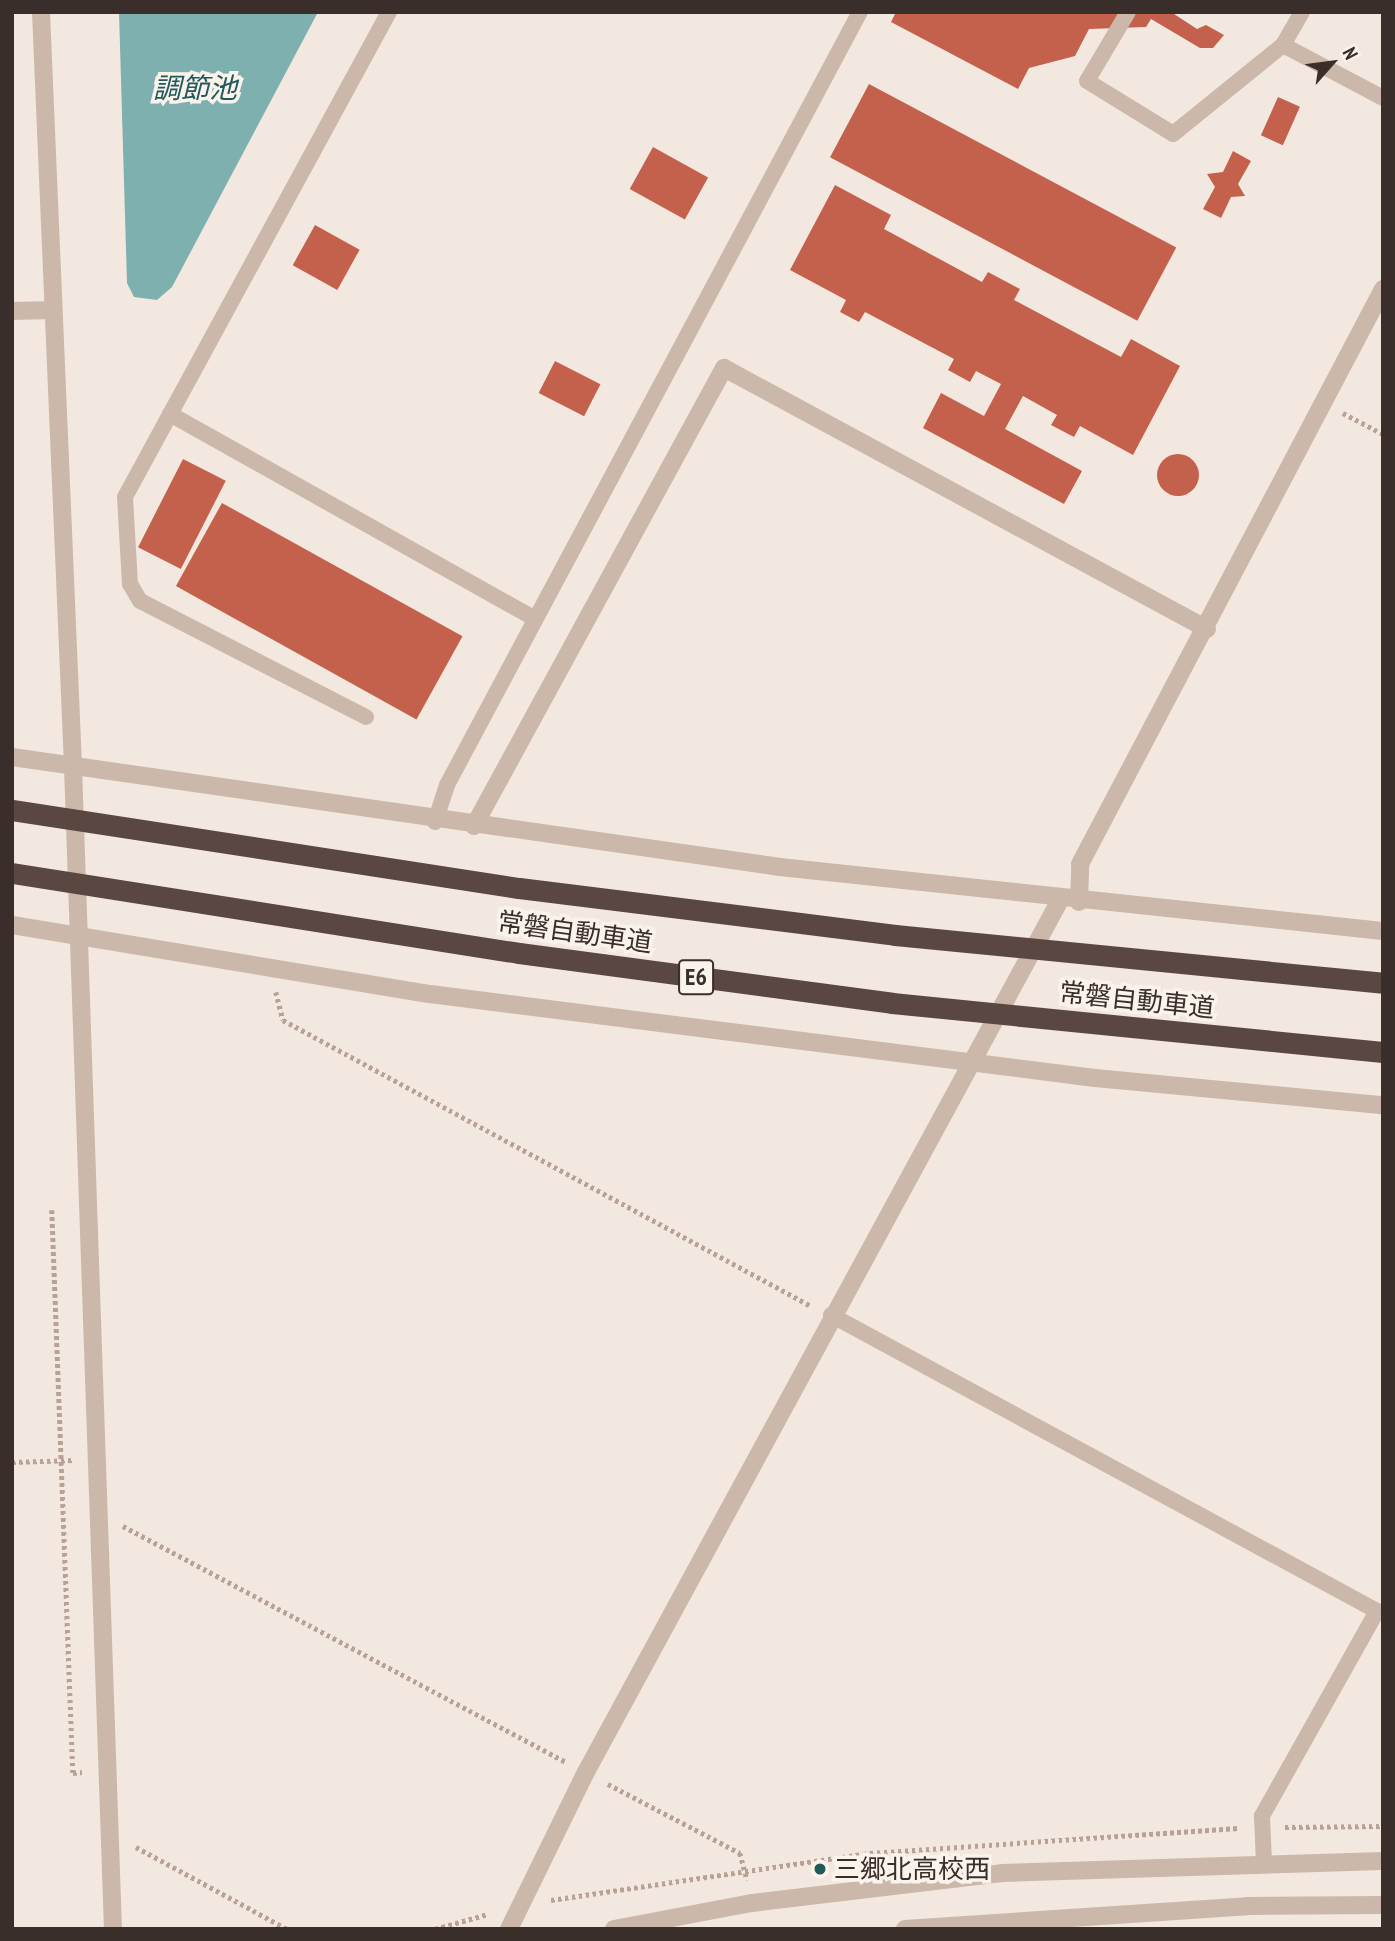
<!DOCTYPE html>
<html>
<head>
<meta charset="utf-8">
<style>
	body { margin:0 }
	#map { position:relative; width:1395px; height:1941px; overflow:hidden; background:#f3e8df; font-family:"PT Sans Narrow","Noto Sans JP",sans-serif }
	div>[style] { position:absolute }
	.water>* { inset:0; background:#7eb0af }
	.building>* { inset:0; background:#c4614c; transform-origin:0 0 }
	.round { border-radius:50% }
	.path>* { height:4.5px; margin-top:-2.25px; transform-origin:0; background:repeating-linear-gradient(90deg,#b7a295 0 3.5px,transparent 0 7px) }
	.service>* { height:16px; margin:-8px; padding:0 8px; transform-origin:8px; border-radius:8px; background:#cbb8ab }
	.minor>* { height:18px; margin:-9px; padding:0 9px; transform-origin:9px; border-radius:9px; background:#cbb8ab }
	.tertiary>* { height:18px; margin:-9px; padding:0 9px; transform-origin:9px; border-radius:9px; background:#cbb8ab }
	.motorway-bridge>* { height:21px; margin:-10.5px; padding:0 10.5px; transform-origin:10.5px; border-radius:10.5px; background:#5a4741 }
	.dots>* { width:19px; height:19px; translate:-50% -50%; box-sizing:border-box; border:4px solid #faf3ec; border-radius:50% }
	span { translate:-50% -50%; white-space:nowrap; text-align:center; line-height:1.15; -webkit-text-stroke:7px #faf3ec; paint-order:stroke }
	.shield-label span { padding:2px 5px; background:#faf3ec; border:2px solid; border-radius:5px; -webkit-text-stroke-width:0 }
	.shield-label { font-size:24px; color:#392e2a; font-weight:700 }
	.street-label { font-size:26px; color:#392e2a }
	.poi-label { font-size:26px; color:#392e2a }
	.left { translate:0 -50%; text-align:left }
	.water-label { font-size:28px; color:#205a5a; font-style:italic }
	.frame { position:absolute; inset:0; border:14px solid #392e2a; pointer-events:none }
	.north { position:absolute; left:1297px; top:28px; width:70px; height:70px; -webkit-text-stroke:5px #faf3ec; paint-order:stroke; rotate:62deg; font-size:19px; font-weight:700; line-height:28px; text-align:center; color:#392e2a }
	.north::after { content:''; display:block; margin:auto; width:24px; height:32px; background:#392e2a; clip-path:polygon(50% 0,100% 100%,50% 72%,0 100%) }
</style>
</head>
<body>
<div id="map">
	<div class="water">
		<div style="clip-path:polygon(119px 12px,318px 12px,172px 287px,157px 300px,134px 297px,127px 283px)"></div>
	</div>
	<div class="building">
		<div style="clip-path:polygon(896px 12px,1171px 12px,1197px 29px,1206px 25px,1224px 35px,1213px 48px,1200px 48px,1151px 19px,1146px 27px,1089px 29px,1075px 56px,1029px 68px,1018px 89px,891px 22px)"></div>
		<div style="left:869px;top:84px;width:348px;height:83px;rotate:28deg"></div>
		<div style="left:1278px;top:97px;width:24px;height:42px;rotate:24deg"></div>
		<div style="left:653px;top:147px;width:63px;height:48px;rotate:29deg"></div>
		<div style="clip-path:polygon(1233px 151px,1251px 161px,1238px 184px,1245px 196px,1231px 197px,1221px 218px,1203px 209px,1215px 187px,1207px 174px,1223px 172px)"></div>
		<div style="clip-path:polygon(835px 185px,891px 215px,884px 229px,982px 282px,988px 272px,1020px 289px,1014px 300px,1121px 357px,1131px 339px,1180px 366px,1133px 455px,1080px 426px,1074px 437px,1051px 425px,1057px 415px,1023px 396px,1005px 429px,1082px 471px,1064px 504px,923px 428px,941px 393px,984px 416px,1001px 384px,976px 371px,970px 382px,948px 370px,954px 359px,865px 312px,859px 322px,840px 312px,846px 300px,790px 270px)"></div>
		<div style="left:315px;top:225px;width:51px;height:46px;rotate:29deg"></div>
		<div style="left:555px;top:361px;width:51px;height:36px;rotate:27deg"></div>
		<div class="round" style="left:1157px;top:454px;width:42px;height:42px"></div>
		<div style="left:183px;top:459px;width:48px;height:99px;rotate:27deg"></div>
		<div style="left:222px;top:503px;width:275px;height:95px;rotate:29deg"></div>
	</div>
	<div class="path">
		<div style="left:1343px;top:413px;width:45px;rotate:27.7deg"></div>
		<div style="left:276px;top:992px;width:29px;rotate:76deg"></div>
		<div style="left:283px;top:1020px;width:600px;rotate:28.44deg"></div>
		<div style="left:52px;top:1210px;width:563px;rotate:87.86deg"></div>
		<div style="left:73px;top:1773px;width:9px;rotate:-6deg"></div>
		<div style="left:12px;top:1462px;width:62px;rotate:-1.8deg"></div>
		<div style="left:123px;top:1526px;width:502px;rotate:28.05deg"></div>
		<div style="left:608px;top:1784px;width:149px;rotate:27.6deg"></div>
		<div style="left:740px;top:1853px;width:28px;rotate:75deg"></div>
		<div style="left:1285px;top:1827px;width:98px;rotate:-0.6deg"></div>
		<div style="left:136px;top:1847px;width:172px;rotate:28.5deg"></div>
		<div style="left:551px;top:1900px;width:322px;rotate:-8.4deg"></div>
		<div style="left:870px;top:1853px;width:369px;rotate:-3.9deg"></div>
		<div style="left:435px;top:1929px;width:55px;rotate:-15.8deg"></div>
	</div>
	<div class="service">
		<div style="left:1128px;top:12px;width:80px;rotate:120.7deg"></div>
		<div style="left:1087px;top:81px;width:101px;rotate:31.6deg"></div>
		<div style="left:1173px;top:134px;width:141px;rotate:-39deg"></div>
		<div style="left:1283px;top:45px;width:38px;rotate:-60deg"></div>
		<div style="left:1283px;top:45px;width:113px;rotate:27.9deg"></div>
		<div style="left:170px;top:414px;width:417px;rotate:29.3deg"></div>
		<div style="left:366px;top:717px;width:254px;rotate:-152.8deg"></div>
		<div style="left:140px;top:601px;width:20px;rotate:-120deg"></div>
		<div style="left:130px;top:584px;width:87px;rotate:-93.3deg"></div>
		<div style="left:125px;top:497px;width:552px;rotate:-61.44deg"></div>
		<div style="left:435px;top:822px;width:39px;rotate:-72deg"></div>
		<div style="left:447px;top:785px;width:876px;rotate:-61.89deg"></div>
		<div style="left:831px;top:1315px;width:621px;rotate:28.46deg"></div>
		<div style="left:1377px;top:1611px;width:235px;rotate:119.3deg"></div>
		<div style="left:1262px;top:1816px;width:47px;rotate:87.6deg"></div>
	</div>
	<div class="minor">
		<div style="left:12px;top:311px;width:41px;rotate:-1.4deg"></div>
		<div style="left:73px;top:767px;width:1163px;rotate:88.03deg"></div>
		<div style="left:474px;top:826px;width:522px;rotate:-61.37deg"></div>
		<div style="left:724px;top:368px;width:549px;rotate:28.39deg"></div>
		<div style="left:509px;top:1929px;width:175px;rotate:-63.9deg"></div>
		<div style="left:586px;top:1772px;width:993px;rotate:-61.47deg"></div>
	</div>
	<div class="tertiary">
		<div style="left:41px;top:12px;width:756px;rotate:87.57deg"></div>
		<div style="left:12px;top:757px;width:776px;rotate:8.15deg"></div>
		<div style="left:780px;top:867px;width:606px;rotate:6.06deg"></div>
		<div style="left:1079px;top:902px;width:38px;rotate:-88deg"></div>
		<div style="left:1080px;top:864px;width:650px;rotate:-62.21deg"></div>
		<div style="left:12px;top:925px;width:424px;rotate:9.4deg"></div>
		<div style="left:430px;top:994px;width:670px;rotate:7.2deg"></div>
		<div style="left:1095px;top:1078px;width:289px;rotate:5.4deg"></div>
		<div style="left:614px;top:1929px;width:140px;rotate:-10.7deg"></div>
		<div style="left:752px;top:1903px;width:252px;rotate:-6.8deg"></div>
		<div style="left:1002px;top:1873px;width:381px;rotate:-1.8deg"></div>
		<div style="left:905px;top:1929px;width:343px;rotate:-3.8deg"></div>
		<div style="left:1247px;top:1906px;width:136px;rotate:-0.4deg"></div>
	</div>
	<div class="motorway-bridge">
		<div style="left:12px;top:810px;width:513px;rotate:8.75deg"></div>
		<div style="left:519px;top:888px;width:379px;rotate:7.1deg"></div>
		<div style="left:895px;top:935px;width:490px;rotate:5.6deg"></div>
		<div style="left:12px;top:873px;width:513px;rotate:8.97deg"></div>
		<div style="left:519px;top:953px;width:376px;rotate:7.6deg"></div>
		<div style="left:892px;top:1003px;width:493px;rotate:5.7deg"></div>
	</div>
	<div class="dots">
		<div style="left:820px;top:1869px;background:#205a5a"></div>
	</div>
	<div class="shield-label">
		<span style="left:696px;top:977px">E6</span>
	</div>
	<div class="street-label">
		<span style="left:575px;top:932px;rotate:8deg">常磐自動車道</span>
		<span style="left:1137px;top:1000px;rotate:6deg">常磐自動車道</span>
	</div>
	<div class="poi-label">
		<span class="left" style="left:834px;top:1869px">三郷北高校西</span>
	</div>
	<div class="water-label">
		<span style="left:195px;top:88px">調節池</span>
	</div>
	<div class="frame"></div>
	<div class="north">N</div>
</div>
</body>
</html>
